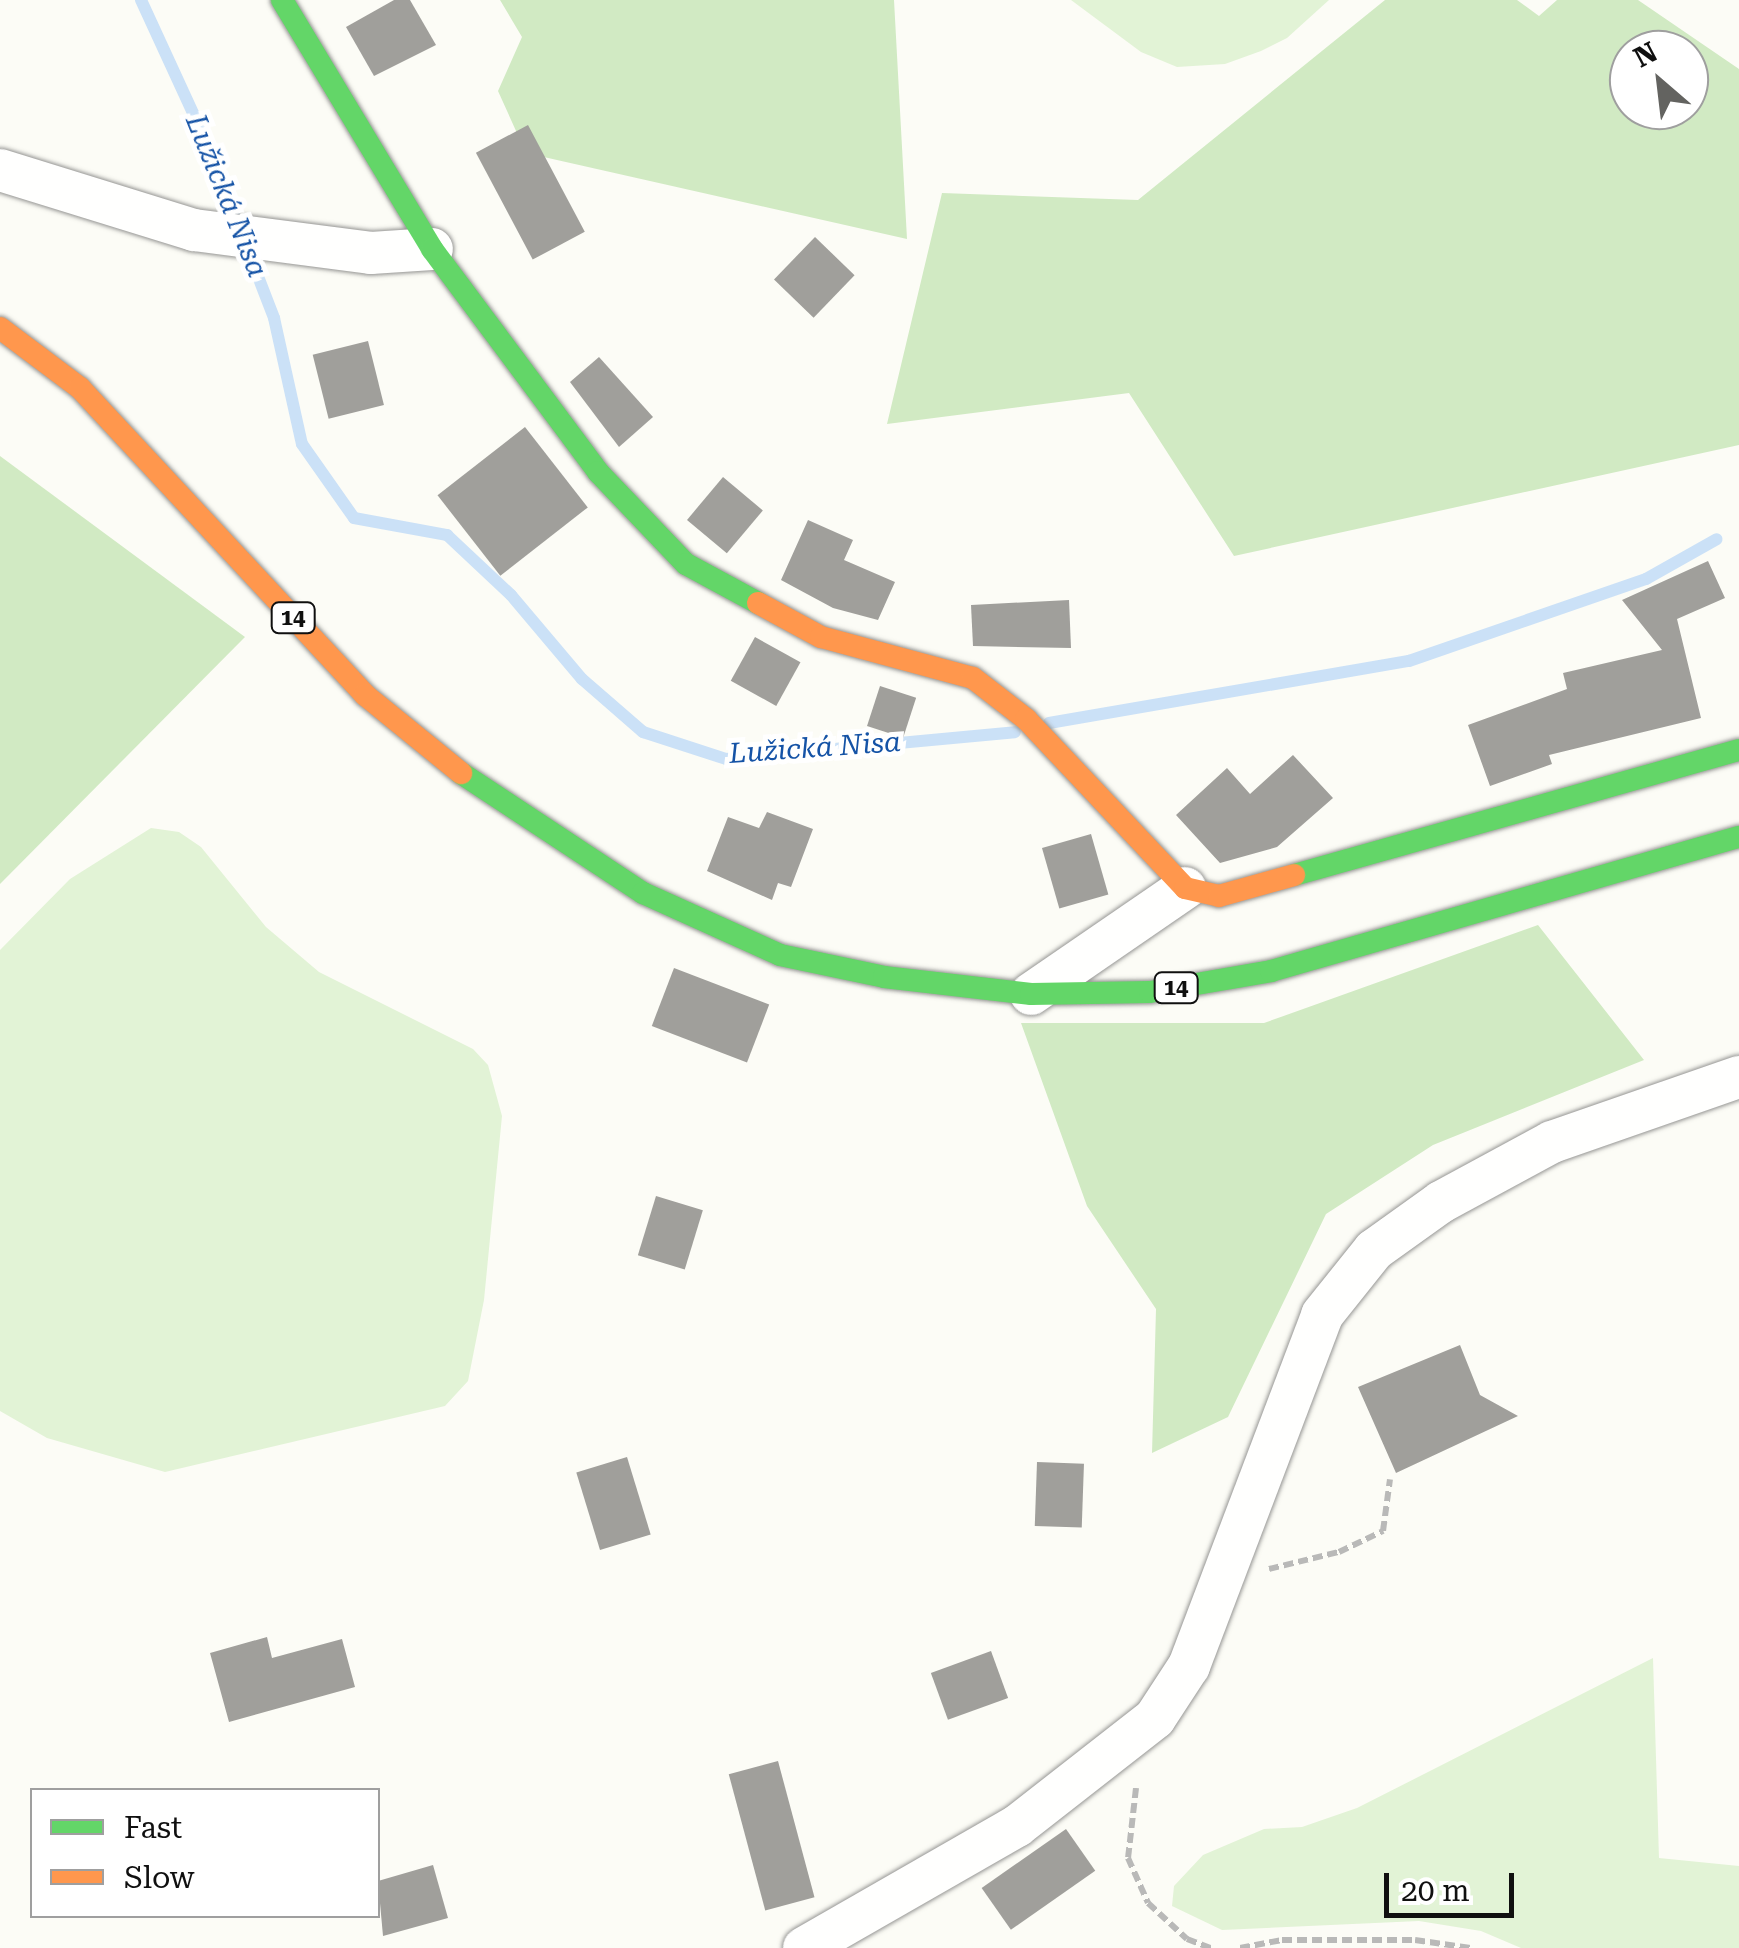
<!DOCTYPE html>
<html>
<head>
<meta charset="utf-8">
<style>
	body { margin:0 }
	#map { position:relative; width:1739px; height:1948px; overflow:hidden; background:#fcfcf6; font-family:"Roboto Serif",serif }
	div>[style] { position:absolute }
	.green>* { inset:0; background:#e2f3d6 }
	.forest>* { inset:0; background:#d1eac3 }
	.stream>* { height:12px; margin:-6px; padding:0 6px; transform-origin:6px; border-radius:6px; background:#cbe1f7 }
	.building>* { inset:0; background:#a09f9b; transform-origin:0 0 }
	.path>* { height:6px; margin-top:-3px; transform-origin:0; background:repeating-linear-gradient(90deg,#b9b9b8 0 10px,transparent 0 15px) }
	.roads { filter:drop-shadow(0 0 2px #969694) drop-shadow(0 0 2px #969694) }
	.street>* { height:42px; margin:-21px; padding:0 21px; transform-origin:21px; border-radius:21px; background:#fffffe }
	.fast>* { height:22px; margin:-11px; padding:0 11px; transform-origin:11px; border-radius:11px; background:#63d668 }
	.slow>* { height:22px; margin:-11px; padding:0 11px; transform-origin:11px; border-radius:11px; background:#ff974d }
	span { translate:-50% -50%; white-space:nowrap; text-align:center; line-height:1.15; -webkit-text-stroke:10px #fff; paint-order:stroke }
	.shield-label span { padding:2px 8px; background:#fff; border:2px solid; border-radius:8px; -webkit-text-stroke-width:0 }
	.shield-label { font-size:22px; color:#101010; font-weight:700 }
	.water-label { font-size:28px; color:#1553a6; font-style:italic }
	.legend { position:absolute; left:30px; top:1788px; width:350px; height:130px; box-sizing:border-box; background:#fff; border:2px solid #9f9f9f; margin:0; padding:12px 18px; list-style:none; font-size:30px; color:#101010 }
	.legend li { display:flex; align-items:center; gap:20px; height:50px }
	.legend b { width:50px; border:2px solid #9f9f9f }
	.north { position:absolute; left:1609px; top:30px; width:100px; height:100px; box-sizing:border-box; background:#fff; border:2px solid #9f9f9f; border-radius:50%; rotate:332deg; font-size:28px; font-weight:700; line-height:40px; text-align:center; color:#101010 }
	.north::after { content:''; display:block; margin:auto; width:35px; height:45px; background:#636360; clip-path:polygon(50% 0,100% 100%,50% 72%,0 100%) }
	.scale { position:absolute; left:1384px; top:1873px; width:130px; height:45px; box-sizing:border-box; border:5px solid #101010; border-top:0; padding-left:12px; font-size:30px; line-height:35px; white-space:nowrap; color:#101010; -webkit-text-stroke:8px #fff; paint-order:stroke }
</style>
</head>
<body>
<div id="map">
	<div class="green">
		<div style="clip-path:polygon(1071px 0,1329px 0,1287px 38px,1261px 51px,1225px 64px,1177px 67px,1141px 52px)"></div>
		<div style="clip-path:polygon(151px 828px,179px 832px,201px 847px,266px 927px,319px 972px,473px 1049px,488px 1065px,502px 1116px,484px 1300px,468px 1381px,445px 1406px,165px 1472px,47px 1438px,0 1411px,0 950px,70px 879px)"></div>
		<div style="clip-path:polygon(1653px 1658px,1659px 1858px,1739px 1866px,1739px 1948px,1521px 1948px,1481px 1931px,1419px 1921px,1222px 1930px,1172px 1906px,1174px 1886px,1203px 1855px,1264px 1829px,1302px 1827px,1357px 1808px)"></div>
	</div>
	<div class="forest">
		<div style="clip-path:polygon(500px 0,894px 0,907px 239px,526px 153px,498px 91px,522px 37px)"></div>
		<div style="clip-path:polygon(evenodd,1385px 0,1517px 0,1539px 16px,1557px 0,1638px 0,1739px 69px,1739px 445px,1234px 556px,1129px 393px,887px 424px,942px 193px,1138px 200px,1385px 0,1689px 50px,1689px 110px,1629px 110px,1629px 50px,1689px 50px)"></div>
		<div style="clip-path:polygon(0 456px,245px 637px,0 884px)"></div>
		<div style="clip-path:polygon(1538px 925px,1644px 1060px,1433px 1145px,1326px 1214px,1228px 1417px,1152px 1453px,1156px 1309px,1087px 1206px,1021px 1023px,1264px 1023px)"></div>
	</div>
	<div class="stream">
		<div style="left:141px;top:0;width:153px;rotate:65.3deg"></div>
		<div style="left:205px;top:139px;width:192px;rotate:68.9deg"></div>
		<div style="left:274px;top:318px;width:129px;rotate:77.5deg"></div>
		<div style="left:302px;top:444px;width:90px;rotate:54.9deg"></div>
		<div style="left:354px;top:518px;width:95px;rotate:10.4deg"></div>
		<div style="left:447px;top:535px;width:88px;rotate:43.2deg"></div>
		<div style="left:511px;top:595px;width:110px;rotate:49.8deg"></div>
		<div style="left:582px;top:679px;width:81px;rotate:41deg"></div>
		<div style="left:643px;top:732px;width:87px;rotate:18deg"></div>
		<div style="left:726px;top:759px;width:290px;rotate:-5.3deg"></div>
		<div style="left:1049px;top:723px;width:365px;rotate:-9.8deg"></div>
		<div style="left:1409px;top:661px;width:251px;rotate:-19.1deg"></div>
		<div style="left:1646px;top:579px;width:81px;rotate:-29.4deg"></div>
	</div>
	<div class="building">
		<div style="clip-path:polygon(394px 0,410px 0,436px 45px,374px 76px,346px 27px)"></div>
		<div style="left:528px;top:125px;width:121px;height:59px;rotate:62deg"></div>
		<div style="left:815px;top:237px;width:55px;height:59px;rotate:44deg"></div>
		<div style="left:368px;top:341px;width:66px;height:57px;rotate:76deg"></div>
		<div style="clip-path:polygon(599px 357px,653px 417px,619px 447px,570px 382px)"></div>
		<div style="left:525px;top:427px;width:102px;height:111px;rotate:52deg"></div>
		<div style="left:723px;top:477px;width:52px;height:56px;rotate:40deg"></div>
		<div style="clip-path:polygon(808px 520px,853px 540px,844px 560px,895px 582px,878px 620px,833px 608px,781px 580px)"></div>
		<div style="clip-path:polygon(1708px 561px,1725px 598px,1677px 619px,1701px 718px,1549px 755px,1552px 764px,1490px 786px,1468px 725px,1567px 689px,1563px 673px,1662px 650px,1622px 600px)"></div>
		<div style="clip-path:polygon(1069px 600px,1071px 648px,973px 646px,971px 605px)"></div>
		<div style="left:755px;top:637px;width:52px;height:50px;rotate:29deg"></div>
		<div style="left:880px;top:686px;width:38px;height:42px;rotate:18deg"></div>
		<div style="clip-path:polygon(1293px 755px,1333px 798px,1277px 847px,1220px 863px,1176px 815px,1227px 768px,1250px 794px)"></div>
		<div style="clip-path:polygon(767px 812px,813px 829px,791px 887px,778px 883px,772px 900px,707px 871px,728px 817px,759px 828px)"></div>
		<div style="left:1091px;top:834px;width:63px;height:51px;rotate:74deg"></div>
		<div style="left:674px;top:968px;width:102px;height:62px;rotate:21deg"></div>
		<div style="left:656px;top:1196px;width:49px;height:62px;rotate:17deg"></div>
		<div style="clip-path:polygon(1460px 1345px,1480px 1395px,1518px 1416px,1396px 1473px,1358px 1387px)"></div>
		<div style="left:627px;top:1457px;width:81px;height:53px;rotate:73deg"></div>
		<div style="left:1037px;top:1462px;width:47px;height:64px;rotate:2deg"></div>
		<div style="clip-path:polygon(267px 1637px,272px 1658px,342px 1639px,355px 1687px,229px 1722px,210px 1653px)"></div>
		<div style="left:991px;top:1651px;width:50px;height:64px;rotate:70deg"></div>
		<div style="left:778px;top:1761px;width:141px;height:51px;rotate:75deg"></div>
		<div style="left:1066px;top:1829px;width:51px;height:103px;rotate:55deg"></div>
		<div style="clip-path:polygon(433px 1865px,448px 1918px,383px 1936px,378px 1881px)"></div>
	</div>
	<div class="path">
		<div style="left:1269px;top:1569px;width:72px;rotate:-13.7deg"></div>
		<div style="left:1339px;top:1552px;width:49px;rotate:-25.5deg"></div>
		<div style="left:1383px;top:1531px;width:52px;rotate:-82.3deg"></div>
		<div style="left:1136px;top:1788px;width:70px;rotate:96.5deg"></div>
		<div style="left:1128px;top:1858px;width:49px;rotate:66deg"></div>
		<div style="left:1148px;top:1903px;width:53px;rotate:42.7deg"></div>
		<div style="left:1187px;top:1939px;width:26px;rotate:21deg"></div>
		<div style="left:1240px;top:1948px;width:43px;rotate:-10.8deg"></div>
		<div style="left:1282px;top:1940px;width:133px"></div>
		<div style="left:1415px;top:1940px;width:56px;rotate:8.3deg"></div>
	</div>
	<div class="roads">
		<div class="street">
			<div style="left:0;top:170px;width:203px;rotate:17.2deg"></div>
			<div style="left:194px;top:230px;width:178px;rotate:7.4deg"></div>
			<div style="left:371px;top:253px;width:61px;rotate:-3.8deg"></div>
			<div style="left:1031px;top:994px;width:187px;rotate:-34.5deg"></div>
			<div style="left:804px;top:1948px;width:245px;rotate:-29.8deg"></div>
			<div style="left:1017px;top:1826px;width:175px;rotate:-38deg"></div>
			<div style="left:1155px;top:1718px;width:62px;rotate:-56.8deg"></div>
			<div style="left:1189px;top:1666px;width:375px;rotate:-69.2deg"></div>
			<div style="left:1322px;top:1315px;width:83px;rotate:-51.3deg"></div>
			<div style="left:1374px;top:1250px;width:82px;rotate:-35.6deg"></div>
			<div style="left:1441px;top:1202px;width:126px;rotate:-28.4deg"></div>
			<div style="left:1552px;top:1142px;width:198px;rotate:-19.2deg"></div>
		</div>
		<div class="fast">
			<div style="left:282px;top:0;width:291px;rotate:58.9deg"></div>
			<div style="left:432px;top:249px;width:278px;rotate:53.3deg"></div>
			<div style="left:598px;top:472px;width:127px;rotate:46.3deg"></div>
			<div style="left:686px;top:564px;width:82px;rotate:28.4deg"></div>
			<div style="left:461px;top:773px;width:218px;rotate:33.4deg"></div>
			<div style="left:643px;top:893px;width:150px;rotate:24.3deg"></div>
			<div style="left:780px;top:955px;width:106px;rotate:11.9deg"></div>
			<div style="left:884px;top:977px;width:148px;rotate:6.6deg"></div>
			<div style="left:1031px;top:994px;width:119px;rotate:-1deg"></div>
			<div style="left:1150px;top:992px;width:123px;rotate:-9.8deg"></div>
			<div style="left:1271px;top:971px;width:487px;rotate:-16deg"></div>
			<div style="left:1294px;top:875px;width:462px;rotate:-15.7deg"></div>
		</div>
		<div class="slow">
			<div style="left:0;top:328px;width:100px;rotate:36.9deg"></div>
			<div style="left:80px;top:388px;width:419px;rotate:47.1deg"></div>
			<div style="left:365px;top:695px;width:124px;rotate:39.1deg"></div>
			<div style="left:758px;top:603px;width:72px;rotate:28.4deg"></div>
			<div style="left:821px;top:637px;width:157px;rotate:15.1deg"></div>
			<div style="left:973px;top:678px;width:67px;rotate:37.7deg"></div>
			<div style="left:1026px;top:719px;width:232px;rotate:46.7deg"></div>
			<div style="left:1185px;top:888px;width:35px;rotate:13deg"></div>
			<div style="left:1219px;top:896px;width:78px;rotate:-15.6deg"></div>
		</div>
	</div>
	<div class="shield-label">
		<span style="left:293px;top:618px">14</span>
		<span style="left:1176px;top:988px">14</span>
	</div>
	<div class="water-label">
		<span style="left:226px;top:196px;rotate:68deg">Lužická Nisa</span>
		<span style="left:815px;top:748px;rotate:-4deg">Lužická Nisa</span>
	</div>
	<ul class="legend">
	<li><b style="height:12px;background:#63d668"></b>Fast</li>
	<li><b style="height:12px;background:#ff974d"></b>Slow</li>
	</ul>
	<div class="north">N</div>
	<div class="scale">20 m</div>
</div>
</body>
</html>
